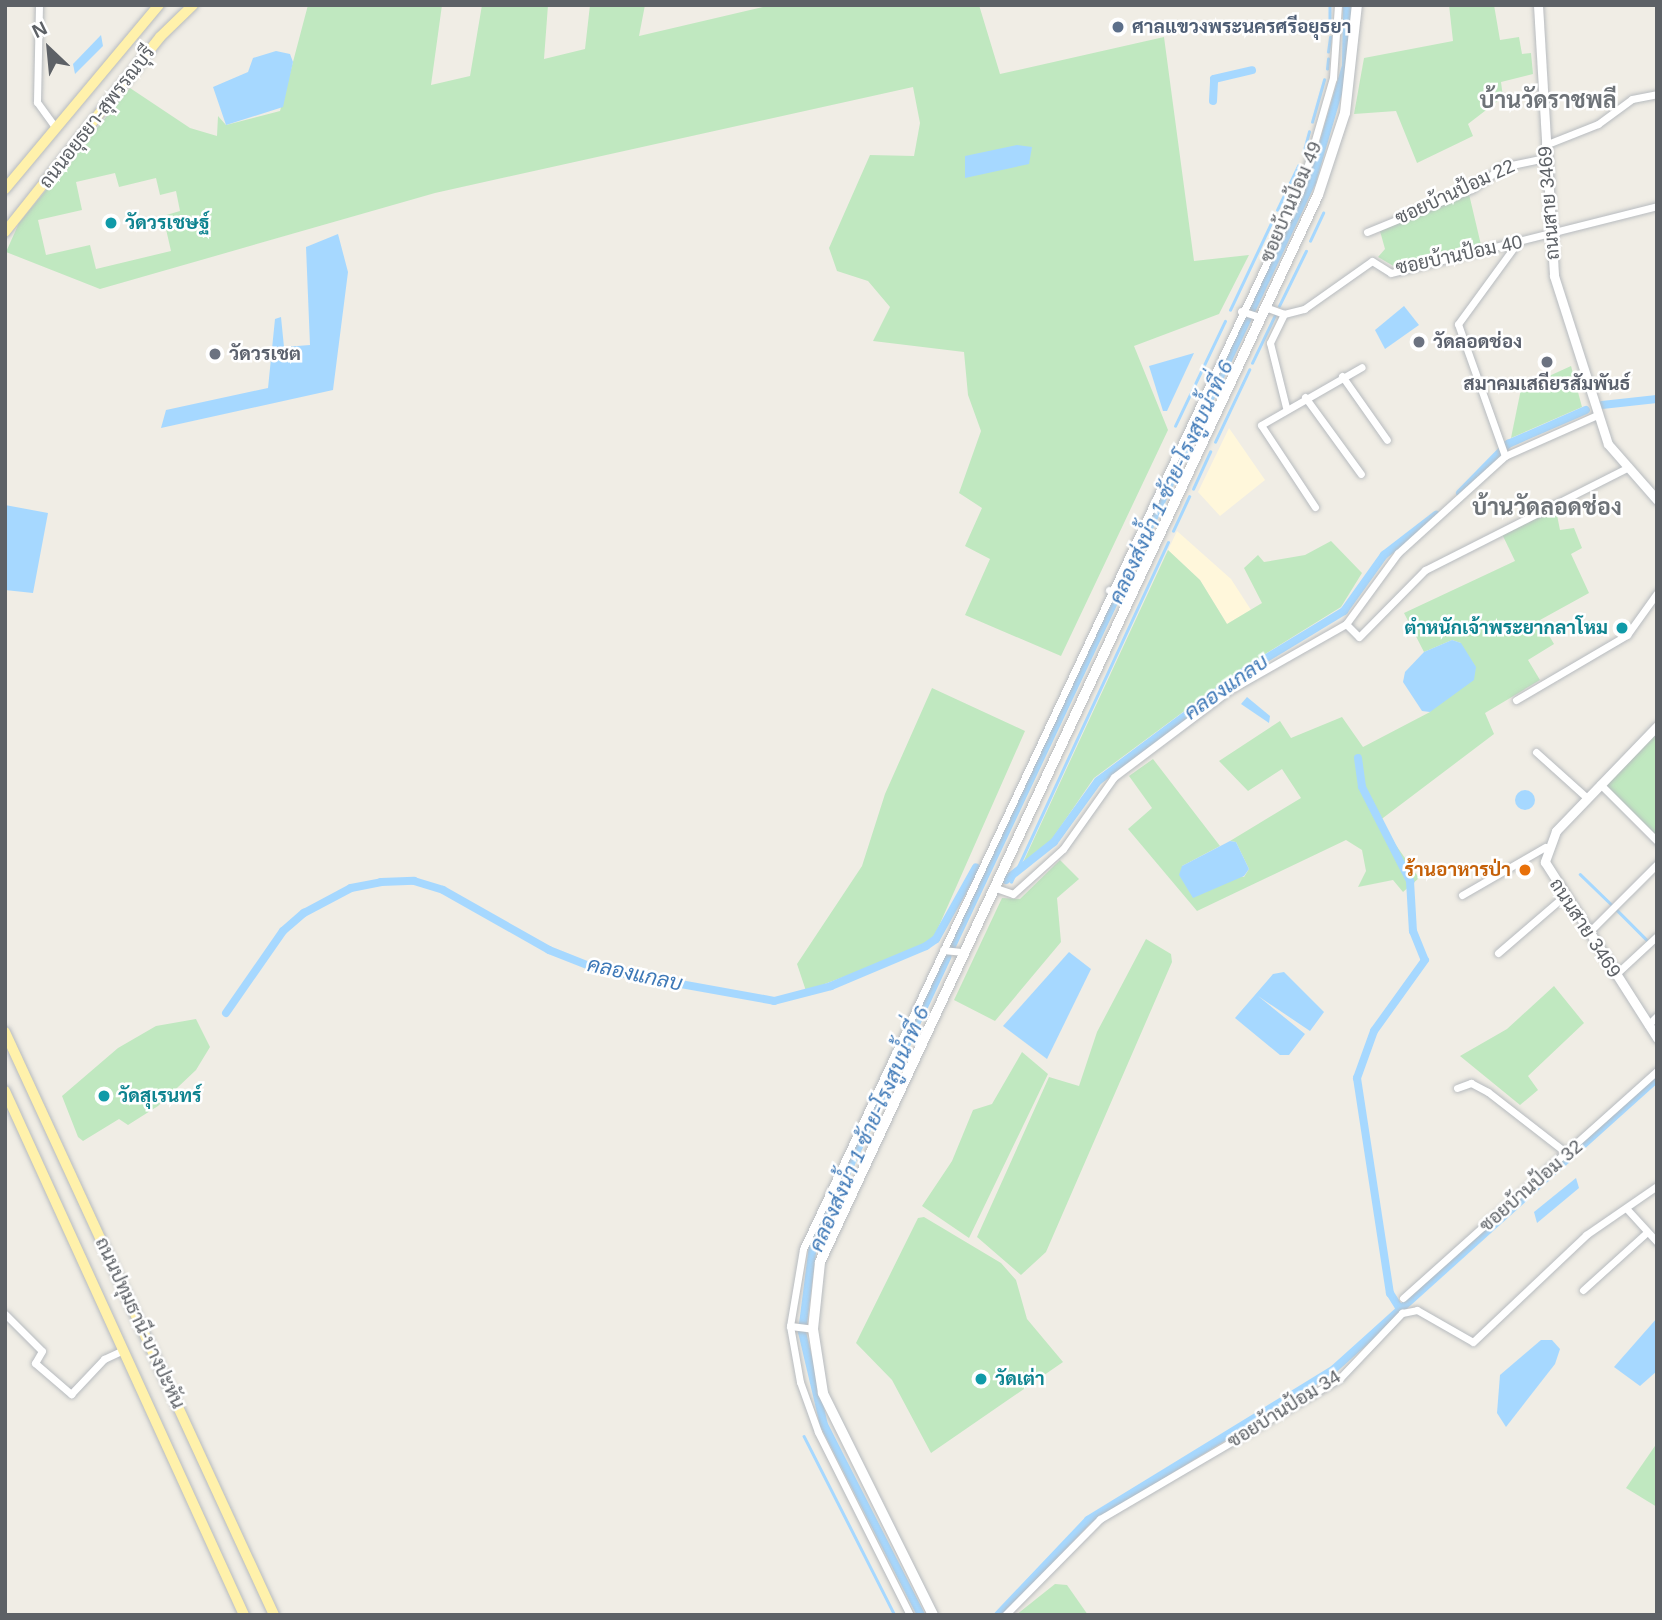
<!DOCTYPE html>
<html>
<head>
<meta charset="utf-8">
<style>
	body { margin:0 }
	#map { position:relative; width:1662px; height:1620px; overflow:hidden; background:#f0ede5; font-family:Helvetica,Sarabun,sans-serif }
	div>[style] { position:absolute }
	.commercial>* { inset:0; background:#fff7db }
	.green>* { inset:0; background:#c0e8c0 }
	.water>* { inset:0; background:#a6d8ff }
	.round { border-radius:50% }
	.stream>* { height:2.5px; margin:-1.25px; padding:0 1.25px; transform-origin:1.25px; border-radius:1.25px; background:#a6d8ff }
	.canal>* { height:8px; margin:-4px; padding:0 4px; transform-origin:4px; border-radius:4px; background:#a6d8ff }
	.roads { filter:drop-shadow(0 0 2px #b7bbbf) drop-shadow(0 0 2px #b7bbbf) }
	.minor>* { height:7px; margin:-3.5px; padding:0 3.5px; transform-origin:3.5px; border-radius:3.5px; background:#fff }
	.tertiary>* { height:9px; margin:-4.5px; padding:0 4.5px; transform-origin:4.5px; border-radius:4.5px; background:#fff }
	.secondary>* { height:10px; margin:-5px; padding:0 5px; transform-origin:5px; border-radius:5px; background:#fff }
	.primary>* { height:10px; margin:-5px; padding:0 5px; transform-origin:5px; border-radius:5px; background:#fff1ab }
	.dots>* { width:19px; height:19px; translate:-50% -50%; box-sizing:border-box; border:4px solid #fff; border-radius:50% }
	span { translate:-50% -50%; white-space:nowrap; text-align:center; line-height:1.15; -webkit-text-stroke:5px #fff; paint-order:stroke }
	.service-label { font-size:19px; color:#4e5e75; font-weight:700 }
	.left { translate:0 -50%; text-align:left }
	.street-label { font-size:19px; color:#5d6166 }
	.culture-label { font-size:19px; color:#0d838f; font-weight:700 }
	.right { translate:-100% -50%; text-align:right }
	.worship-label { font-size:19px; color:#5b616d; font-weight:700 }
	.food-label { font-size:19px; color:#c56008; font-weight:700 }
	.water-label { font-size:21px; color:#3d78b7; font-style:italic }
	.quarter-label { font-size:23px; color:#6e7378; font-weight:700 }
	.frame { position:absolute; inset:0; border:7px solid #5d6166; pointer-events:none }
	.north { position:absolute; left:14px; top:14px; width:70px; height:70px; -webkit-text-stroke:5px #fff; paint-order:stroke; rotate:334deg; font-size:19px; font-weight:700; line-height:28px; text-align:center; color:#5d6166 }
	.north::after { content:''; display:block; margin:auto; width:24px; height:32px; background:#5d6166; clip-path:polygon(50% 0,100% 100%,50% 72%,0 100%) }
</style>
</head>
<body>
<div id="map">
	<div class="commercial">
		<div style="clip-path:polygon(1229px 428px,1265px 480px,1220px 516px,1198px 492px)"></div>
		<div style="clip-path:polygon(1177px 531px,1231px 579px,1251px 610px,1227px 624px,1200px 580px,1168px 550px)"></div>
	</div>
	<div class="green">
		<div style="clip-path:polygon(evenodd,308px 5px,442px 5px,431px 85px,470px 76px,482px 5px,548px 5px,544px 59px,585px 49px,590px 5px,645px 5px,639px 36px,772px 5px,979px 5px,1000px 74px,1164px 37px,1194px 261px,1249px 255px,1219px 314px,1134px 346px,1168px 430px,1061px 656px,965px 615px,990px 559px,965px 546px,982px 508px,959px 493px,981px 431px,968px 395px,964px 352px,873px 341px,890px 307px,868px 281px,837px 271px,829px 248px,870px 155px,914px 156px,920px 123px,913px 87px,435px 193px,100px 289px,6px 252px,19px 223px,130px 88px,190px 128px,217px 136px,218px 116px,226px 125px,280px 111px,308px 5px,115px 173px,119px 187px,156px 178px,160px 195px,176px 191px,180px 211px,163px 216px,171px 251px,96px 269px,90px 245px,46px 255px,38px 220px,82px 210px,76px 182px,115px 173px)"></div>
		<div style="clip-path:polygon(1449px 5px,1494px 5px,1500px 40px,1519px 37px,1522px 54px,1531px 53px,1533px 74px,1501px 82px,1503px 97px,1468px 124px,1473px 136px,1417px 163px,1396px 111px,1354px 114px,1364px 58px,1453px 41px)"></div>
		<div style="clip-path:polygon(1469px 194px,1481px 245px,1395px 267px,1378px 257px,1385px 249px,1380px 231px)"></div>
		<div style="clip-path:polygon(1571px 366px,1582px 407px,1511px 438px,1521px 389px)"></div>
		<div style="clip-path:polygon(1556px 510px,1560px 530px,1574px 528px,1582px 548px,1571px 554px,1589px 593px,1540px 620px,1554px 644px,1528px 660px,1540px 680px,1485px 713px,1494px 734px,1379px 821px,1419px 878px,1403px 892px,1393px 880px,1358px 887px,1366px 871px,1362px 850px,1346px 840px,1197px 911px,1128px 829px,1152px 808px,1129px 776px,1153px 759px,1220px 846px,1182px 866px,1244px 877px,1249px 869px,1236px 842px,1230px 841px,1301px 798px,1282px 769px,1248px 791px,1219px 761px,1280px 721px,1291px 738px,1342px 717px,1363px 747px,1430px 712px,1461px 643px,1452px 640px,1424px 652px,1404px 613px,1515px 561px,1502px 534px)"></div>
		<div style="clip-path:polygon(1331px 541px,1362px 573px,1341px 607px,1241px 669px,1094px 778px,1052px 839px,1020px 869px,1168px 550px,1200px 580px,1227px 624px,1262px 603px,1244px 568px,1258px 555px,1264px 562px,1305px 555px)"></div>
		<div style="clip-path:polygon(932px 688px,1025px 731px,931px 944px,806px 991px,797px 964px,862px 866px,885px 794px)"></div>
		<div style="clip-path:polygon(1657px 729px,1657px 836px,1604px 784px)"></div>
		<div style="clip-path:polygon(1060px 860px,1079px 879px,1057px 898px,1061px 942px,995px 1021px,954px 1000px,1002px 898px,1020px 899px)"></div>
		<div style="clip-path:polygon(1146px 939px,1171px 954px,1172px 962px,1046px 1252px,1021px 1275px,977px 1237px,1049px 1077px,1079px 1086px,1097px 1032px)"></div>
		<div style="clip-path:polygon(1554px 986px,1584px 1023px,1528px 1076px,1538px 1090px,1520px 1105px,1460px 1056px,1507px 1029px)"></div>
		<div style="clip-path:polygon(196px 1019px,210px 1047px,196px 1070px,158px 1106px,128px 1125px,119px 1119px,83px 1141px,78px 1137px,62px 1096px,118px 1048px,156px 1026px)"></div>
		<div style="clip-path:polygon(1022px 1052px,1048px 1074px,969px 1238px,922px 1206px,952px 1161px,973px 1110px,992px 1104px)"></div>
		<div style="clip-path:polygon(924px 1217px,1001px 1263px,1016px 1280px,1027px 1319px,1063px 1362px,931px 1453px,892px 1380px,856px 1343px,918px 1218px)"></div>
		<div style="clip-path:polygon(1657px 1443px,1657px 1507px,1626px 1488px)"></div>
		<div style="clip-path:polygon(1055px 1584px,1067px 1585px,1088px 1615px,1016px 1615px)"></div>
	</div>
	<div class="water">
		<div style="clip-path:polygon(101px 35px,103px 46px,75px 74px,73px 64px)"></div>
		<div style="clip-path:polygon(276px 51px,290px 54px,293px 62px,283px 107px,226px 125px,213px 87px,248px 72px,253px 58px)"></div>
		<div style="clip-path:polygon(1017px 145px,1032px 147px,1029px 164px,965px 178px,965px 156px)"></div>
		<div style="clip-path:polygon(338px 234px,348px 272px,333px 390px,161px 428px,166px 410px,268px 388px,275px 319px,281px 317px,284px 347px,310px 345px,306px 247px)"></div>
		<div style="clip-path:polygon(1404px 306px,1419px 325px,1385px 349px,1375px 330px)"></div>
		<div style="clip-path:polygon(1194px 353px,1167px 411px,1163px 411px,1149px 366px)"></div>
		<div style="clip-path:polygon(5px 505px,48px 513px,33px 593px,5px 590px)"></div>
		<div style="clip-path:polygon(1452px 640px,1461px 643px,1476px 667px,1474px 680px,1430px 712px,1422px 711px,1403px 682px,1405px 672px,1424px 652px)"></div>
		<div style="clip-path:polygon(1247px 697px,1270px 716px,1269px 723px,1241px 704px)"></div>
		<div class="round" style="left:1515px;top:790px;width:20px;height:20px"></div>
		<div style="clip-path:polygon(1230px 841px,1236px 842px,1249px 869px,1244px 876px,1193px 898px,1179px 875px,1182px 866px)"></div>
		<div style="clip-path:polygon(1069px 952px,1091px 969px,1047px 1059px,1003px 1026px)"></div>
		<div style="clip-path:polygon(1284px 972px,1324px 1012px,1310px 1031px,1258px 996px,1305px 1034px,1289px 1055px,1280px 1055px,1235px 1018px,1273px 974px)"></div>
		<div style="clip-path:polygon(1576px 1178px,1579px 1188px,1537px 1223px,1534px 1212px)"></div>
		<div style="clip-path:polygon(1657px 1318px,1657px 1371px,1640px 1386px,1614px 1367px)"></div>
		<div style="clip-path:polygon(1541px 1340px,1552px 1340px,1560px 1349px,1555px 1364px,1506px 1427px,1497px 1413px,1500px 1375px)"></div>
	</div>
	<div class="stream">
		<div style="left:1330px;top:5px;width:22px;rotate:90deg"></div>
		<div style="left:1328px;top:52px;width:15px;rotate:-82deg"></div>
		<div style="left:1327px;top:69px;width:10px;rotate:-84deg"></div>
		<div style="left:1312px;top:122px;width:44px;rotate:-74.1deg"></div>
		<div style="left:1303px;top:154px;width:23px;rotate:-75deg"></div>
		<div style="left:1277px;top:210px;width:49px;rotate:-64.5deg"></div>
		<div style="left:1310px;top:241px;width:31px;rotate:-65deg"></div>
		<div style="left:1279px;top:306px;width:61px;rotate:-63.9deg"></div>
		<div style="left:1230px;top:310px;width:101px;rotate:-64.7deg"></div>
		<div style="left:1252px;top:363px;width:53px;rotate:-64.4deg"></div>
		<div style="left:1175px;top:426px;width:116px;rotate:-64.5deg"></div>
		<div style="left:1215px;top:442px;width:80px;rotate:-64.7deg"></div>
		<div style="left:1193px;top:489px;width:41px;rotate:-65.3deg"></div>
		<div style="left:1173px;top:531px;width:38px;rotate:-65deg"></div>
		<div style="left:1580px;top:874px;width:46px;rotate:44.1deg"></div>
		<div style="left:1011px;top:882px;width:374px;rotate:-65.2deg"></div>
		<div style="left:1616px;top:909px;width:45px;rotate:45deg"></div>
		<div style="left:804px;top:1436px;width:201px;rotate:63.1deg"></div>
	</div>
	<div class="canal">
		<div style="left:1213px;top:101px;width:22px;rotate:-87deg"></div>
		<div style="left:1214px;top:79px;width:39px;rotate:-13deg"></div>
		<div style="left:1602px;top:405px;width:55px;rotate:-6.2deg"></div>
		<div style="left:1460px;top:493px;width:69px;rotate:-45.6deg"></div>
		<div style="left:1508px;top:444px;width:85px;rotate:-23.6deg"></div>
		<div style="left:1358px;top:758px;width:29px;rotate:82deg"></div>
		<div style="left:1362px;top:787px;width:106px;rotate:62.9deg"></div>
		<div style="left:1410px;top:881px;width:50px;rotate:86.6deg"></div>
		<div style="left:1413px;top:931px;width:31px;rotate:68deg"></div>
		<div style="left:1425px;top:960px;width:87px;rotate:125.7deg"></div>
		<div style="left:1374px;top:1031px;width:50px;rotate:109.9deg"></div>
		<div style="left:1357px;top:1078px;width:218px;rotate:81.3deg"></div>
		<div style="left:1390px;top:1293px;width:19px;rotate:58deg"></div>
		<div style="left:1006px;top:880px;width:61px;rotate:-38.4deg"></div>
		<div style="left:1054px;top:842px;width:75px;rotate:-54.2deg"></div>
		<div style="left:1098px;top:781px;width:184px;rotate:-36.8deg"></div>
		<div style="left:1245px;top:671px;width:116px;rotate:-31.2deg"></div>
		<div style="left:1344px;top:611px;width:69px;rotate:-54.5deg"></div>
		<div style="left:1384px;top:555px;width:66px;rotate:-37.6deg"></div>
		<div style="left:952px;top:946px;width:845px;rotate:-64.77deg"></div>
		<div style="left:1312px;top:182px;width:121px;rotate:-73.7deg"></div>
		<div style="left:1346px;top:66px;width:61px;rotate:-89.1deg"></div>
		<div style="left:226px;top:1013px;width:100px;rotate:-55.2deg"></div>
		<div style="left:283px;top:931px;width:28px;rotate:-41deg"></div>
		<div style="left:304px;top:913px;width:53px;rotate:-28deg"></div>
		<div style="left:351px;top:888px;width:31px;rotate:-11deg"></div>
		<div style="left:381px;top:882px;width:33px;rotate:-2deg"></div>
		<div style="left:414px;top:881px;width:30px;rotate:17deg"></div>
		<div style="left:443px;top:890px;width:122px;rotate:29.5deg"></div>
		<div style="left:549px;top:950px;width:52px;rotate:21.6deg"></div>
		<div style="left:597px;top:969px;width:180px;rotate:10.2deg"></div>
		<div style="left:774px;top:1001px;width:59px;rotate:-14.7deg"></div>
		<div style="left:831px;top:986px;width:103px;rotate:-22.8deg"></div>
		<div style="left:926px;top:946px;width:12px;rotate:-35deg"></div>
		<div style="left:936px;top:939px;width:82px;rotate:-60.9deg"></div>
		<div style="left:921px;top:1615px;width:213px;rotate:-117deg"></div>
		<div style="left:824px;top:1425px;width:96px;rotate:-103.3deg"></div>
		<div style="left:802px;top:1332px;width:88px;rotate:-82.8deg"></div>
		<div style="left:813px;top:1245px;width:318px;rotate:-65deg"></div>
		<div style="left:998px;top:1615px;width:131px;rotate:-46.5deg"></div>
		<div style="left:1088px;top:1520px;width:289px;rotate:-31.5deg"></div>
		<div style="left:1334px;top:1369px;width:435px;rotate:-42deg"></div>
	</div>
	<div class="roads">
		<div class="minor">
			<div style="left:39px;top:5px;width:97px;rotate:91.2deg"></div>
			<div style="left:37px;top:102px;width:31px;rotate:54deg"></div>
			<div style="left:1545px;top:145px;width:57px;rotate:-21.6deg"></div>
			<div style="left:1598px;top:124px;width:42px;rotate:-36.3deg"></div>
			<div style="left:1632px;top:99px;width:25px;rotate:-11deg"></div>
			<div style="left:1367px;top:232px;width:113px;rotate:-22.3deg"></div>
			<div style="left:1472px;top:189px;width:37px;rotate:-36deg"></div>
			<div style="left:1502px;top:167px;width:44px;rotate:-11.8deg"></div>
			<div style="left:1265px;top:307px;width:20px;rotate:20deg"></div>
			<div style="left:1284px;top:314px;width:21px;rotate:-14deg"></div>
			<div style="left:1304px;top:309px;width:83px;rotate:-35.2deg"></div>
			<div style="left:1372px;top:261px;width:22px;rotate:32deg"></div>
			<div style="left:1391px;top:273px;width:274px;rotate:-14.1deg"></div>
			<div style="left:1241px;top:311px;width:20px;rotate:18deg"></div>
			<div style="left:1284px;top:314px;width:32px;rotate:116deg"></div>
			<div style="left:1270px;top:343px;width:66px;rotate:76deg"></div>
			<div style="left:1342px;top:376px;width:78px;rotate:54.9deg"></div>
			<div style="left:1305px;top:397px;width:95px;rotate:54deg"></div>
			<div style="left:1505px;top:456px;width:140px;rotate:-109.6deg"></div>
			<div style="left:1458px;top:324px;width:100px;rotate:-53.9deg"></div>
			<div style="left:1315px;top:507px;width:98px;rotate:-123.4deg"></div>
			<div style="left:1261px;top:425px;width:116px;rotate:-29.9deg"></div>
			<div style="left:1109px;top:590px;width:19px;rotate:21deg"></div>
			<div style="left:1346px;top:624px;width:18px;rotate:45deg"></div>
			<div style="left:1359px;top:637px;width:94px;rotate:-45.4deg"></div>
			<div style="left:1425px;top:570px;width:224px;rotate:-26.8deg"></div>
			<div style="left:1516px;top:700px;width:129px;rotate:-30.4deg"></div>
			<div style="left:1627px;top:635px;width:52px;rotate:-54.5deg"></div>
			<div style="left:1536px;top:752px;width:69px;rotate:42deg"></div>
			<div style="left:1600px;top:784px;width:81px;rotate:45deg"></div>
			<div style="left:993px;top:887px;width:21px;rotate:19deg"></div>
			<div style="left:1013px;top:894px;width:67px;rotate:-42deg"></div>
			<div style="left:1063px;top:849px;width:88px;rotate:-54.7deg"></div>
			<div style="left:1114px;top:777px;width:143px;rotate:-37deg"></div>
			<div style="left:1228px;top:691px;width:136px;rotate:-29.6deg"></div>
			<div style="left:1346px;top:624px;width:88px;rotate:-53.8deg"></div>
			<div style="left:1398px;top:553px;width:144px;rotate:-42.2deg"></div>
			<div style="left:1505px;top:456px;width:101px;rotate:-24deg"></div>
			<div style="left:1462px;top:895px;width:96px;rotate:-30deg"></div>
			<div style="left:1588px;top:933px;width:98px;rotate:-45deg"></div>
			<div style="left:943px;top:950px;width:18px;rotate:6deg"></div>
			<div style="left:1498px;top:953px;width:86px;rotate:-40.7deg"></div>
			<div style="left:1615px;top:975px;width:57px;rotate:-42.9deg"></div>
			<div style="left:1648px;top:1025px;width:13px;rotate:-45deg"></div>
			<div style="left:895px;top:1052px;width:17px;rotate:17deg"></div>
			<div style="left:1457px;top:1088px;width:15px;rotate:-20deg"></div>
			<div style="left:1471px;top:1083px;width:19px;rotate:28deg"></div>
			<div style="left:1488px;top:1092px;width:101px;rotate:37.8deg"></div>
			<div style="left:1626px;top:1208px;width:46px;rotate:47.6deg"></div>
			<div style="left:1583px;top:1290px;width:85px;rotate:-42.1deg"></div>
			<div style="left:1403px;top:1298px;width:341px;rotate:-41.8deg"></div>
			<div style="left:5px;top:1314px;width:52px;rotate:45deg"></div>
			<div style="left:42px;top:1351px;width:14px;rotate:120deg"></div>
			<div style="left:35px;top:1363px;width:48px;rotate:40.7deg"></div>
			<div style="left:71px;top:1394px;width:48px;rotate:-46.7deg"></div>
			<div style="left:104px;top:1359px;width:21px;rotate:-25deg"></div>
			<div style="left:790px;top:1326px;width:23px;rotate:7deg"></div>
			<div style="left:910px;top:1615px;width:205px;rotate:-116.7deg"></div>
			<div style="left:818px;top:1432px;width:53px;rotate:-109.8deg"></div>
			<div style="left:800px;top:1382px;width:57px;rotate:-100.1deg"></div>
			<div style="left:790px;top:1326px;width:78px;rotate:-80.4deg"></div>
			<div style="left:803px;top:1249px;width:1168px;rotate:-64.82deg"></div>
			<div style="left:1300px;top:192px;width:119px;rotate:-73.9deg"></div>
			<div style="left:1333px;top:78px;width:73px;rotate:-86.1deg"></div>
			<div style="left:1005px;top:1615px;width:135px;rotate:-45.3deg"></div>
			<div style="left:1100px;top:1519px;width:278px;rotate:-30.4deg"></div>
			<div style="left:1340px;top:1378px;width:90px;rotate:-46.4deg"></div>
			<div style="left:1402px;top:1313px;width:15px;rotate:-11deg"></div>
			<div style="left:1417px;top:1310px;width:64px;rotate:29.7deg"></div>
			<div style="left:1473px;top:1342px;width:156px;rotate:-43.4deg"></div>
			<div style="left:1586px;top:1235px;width:86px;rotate:-34.6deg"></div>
		</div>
		<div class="tertiary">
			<div style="left:1538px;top:5px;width:271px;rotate:86.6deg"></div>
			<div style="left:1554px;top:276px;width:176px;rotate:72.2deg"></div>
			<div style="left:1608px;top:444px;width:74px;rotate:48.8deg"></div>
			<div style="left:1657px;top:726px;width:146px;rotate:133.9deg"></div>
			<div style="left:1556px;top:831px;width:33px;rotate:110deg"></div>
			<div style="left:1545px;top:862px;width:209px;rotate:57.5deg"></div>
		</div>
		<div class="secondary">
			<div style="left:933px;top:1615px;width:248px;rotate:-116.4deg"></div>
			<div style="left:823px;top:1393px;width:65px;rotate:-98.9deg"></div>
			<div style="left:813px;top:1329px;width:67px;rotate:-84deg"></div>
			<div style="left:820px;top:1262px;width:1177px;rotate:-64.98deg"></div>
			<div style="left:1318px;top:195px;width:86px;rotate:-71.8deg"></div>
			<div style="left:1345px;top:113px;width:109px;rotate:-83.7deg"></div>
		</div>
		<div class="primary">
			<div style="left:5px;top:189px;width:240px;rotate:-50.1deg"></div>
			<div style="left:5px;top:232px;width:249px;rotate:-51.5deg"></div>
			<div style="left:160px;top:37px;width:46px;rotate:-44.1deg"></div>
			<div style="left:5px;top:1032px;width:642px;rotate:65.23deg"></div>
			<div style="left:5px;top:1091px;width:576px;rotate:65.48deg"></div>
		</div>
	</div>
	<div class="dots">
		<div style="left:1118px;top:27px;background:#5c6f8a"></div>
		<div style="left:111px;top:223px;background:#0f9aa8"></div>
		<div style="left:1419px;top:342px;background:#6b7280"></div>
		<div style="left:215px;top:354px;background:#6b7280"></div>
		<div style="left:1547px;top:362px;background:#6b7280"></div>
		<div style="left:1622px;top:628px;background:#0f9aa8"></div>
		<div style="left:1525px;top:870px;background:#e8710a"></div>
		<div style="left:104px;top:1096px;background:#0f9aa8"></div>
		<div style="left:981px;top:1379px;background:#0f9aa8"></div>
	</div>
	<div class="service-label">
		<span class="left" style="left:1132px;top:27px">ศาลแขวงพระนครศรีอยุธยา</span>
	</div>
	<div class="street-label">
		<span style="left:97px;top:117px;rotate:-52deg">ถนนอยุธยา-สุพรรณบุรี</span>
		<span style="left:1455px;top:192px;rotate:-25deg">ซอยบ้านป้อม 22</span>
		<span style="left:1291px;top:202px;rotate:-67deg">ซอยบ้านป้อม 49</span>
		<span style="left:1549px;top:203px;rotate:-94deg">ถนนสาย 3469</span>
		<span style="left:1459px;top:255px;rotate:-12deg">ซอยบ้านป้อม 40</span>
		<span style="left:1585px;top:928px;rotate:57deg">ถนนสาย 3469</span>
		<span style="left:1531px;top:1186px;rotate:-41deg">ซอยบ้านป้อม 32</span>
		<span style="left:140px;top:1323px;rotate:65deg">ถนนปทุมธานี-บางปะหัน</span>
		<span style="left:1284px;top:1409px;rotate:-32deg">ซอยบ้านป้อม 34</span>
	</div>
	<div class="culture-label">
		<span class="left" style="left:125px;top:223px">วัดวรเชษฐ์</span>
		<span class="right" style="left:1608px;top:628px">ตำหนักเจ้าพระยากลาโหม</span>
		<span class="left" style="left:118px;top:1096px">วัดสุเรนทร์</span>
		<span class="left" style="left:995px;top:1379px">วัดเต่า</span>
	</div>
	<div class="worship-label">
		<span class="left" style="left:1433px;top:342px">วัดลอดช่อง</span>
		<span class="left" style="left:229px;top:354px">วัดวรเชต</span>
		<span style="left:1547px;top:384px">สมาคมเสถียรสัมพันธ์</span>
	</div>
	<div class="food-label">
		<span class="right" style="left:1511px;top:870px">ร้านอาหารป่า</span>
	</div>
	<div class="water-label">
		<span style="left:1171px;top:482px;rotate:-65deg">คลองส่งน้ำ 1 ซ้าย-โรงสูบน้ำที่ 6</span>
		<span style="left:1226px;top:687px;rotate:-35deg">คลองแกลบ</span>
		<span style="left:635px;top:974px;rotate:12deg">คลองแกลบ</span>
		<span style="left:869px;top:1129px;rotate:-66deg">คลองส่งน้ำ 1 ซ้าย-โรงสูบน้ำที่ 6</span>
	</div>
	<div class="quarter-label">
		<span style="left:1548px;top:100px">บ้านวัดราชพลี</span>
		<span style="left:1547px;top:507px">บ้านวัดลอดช่อง</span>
	</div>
	<div class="frame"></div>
	<div class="north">N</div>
</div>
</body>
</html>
